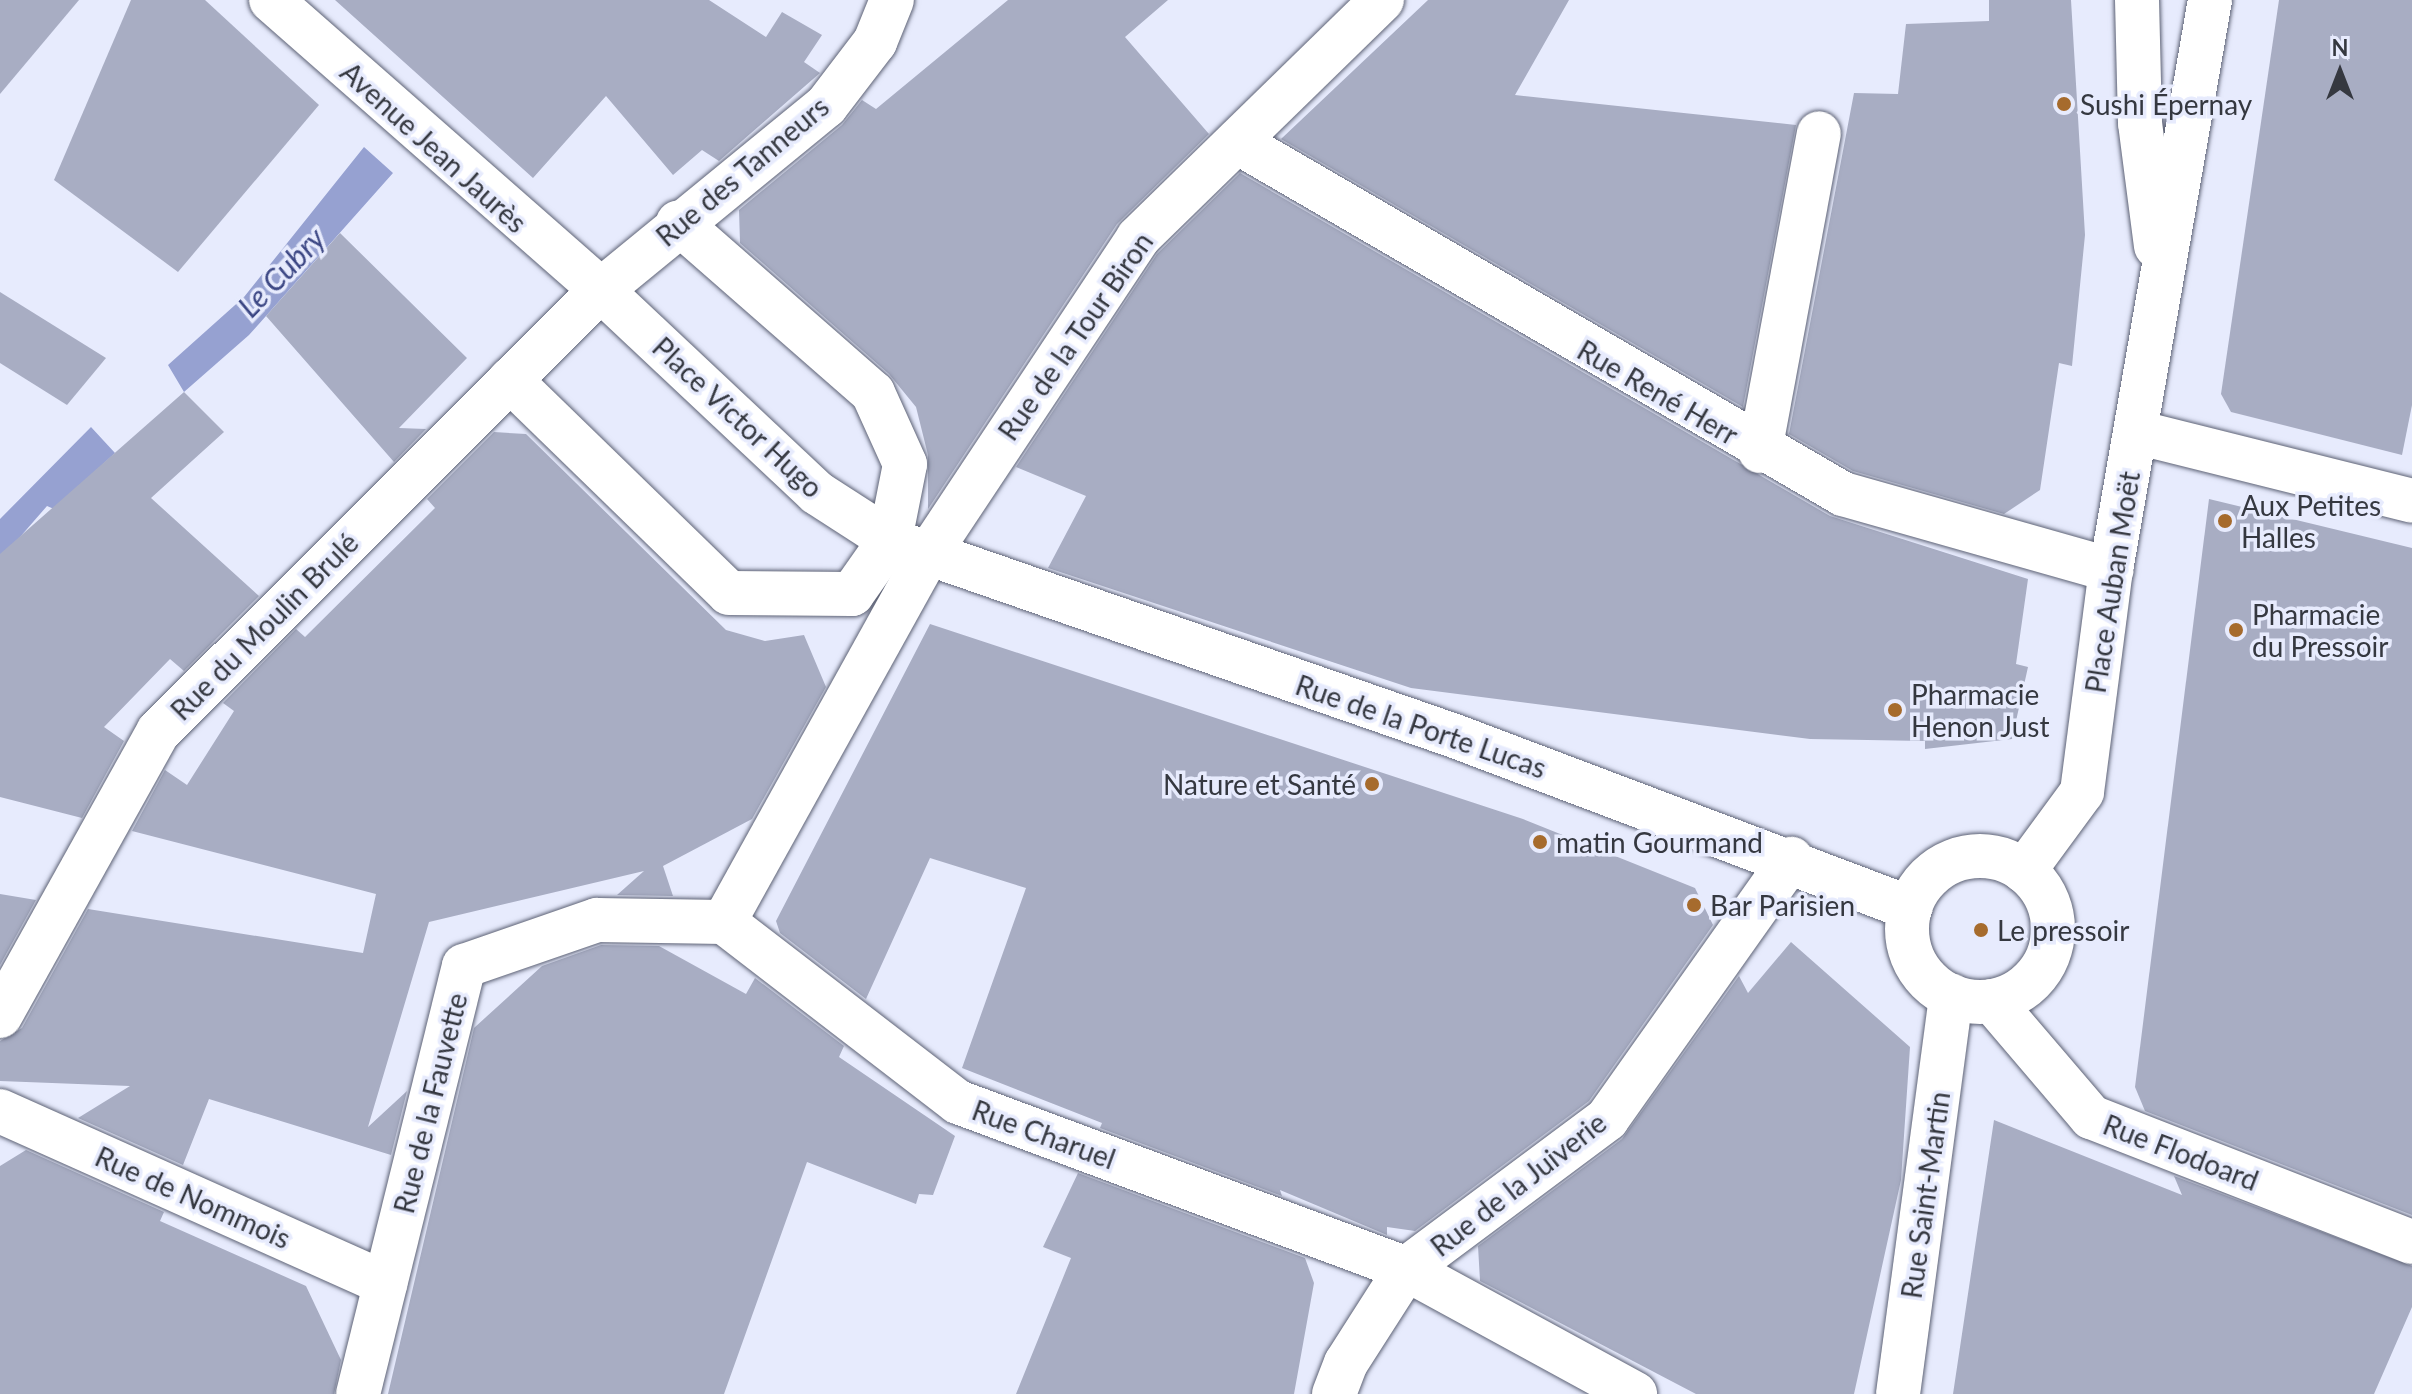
<!DOCTYPE html>
<html>
<head>
<meta charset="utf-8">
<style>
	body { margin:0 }
	#map { position:relative; width:2412px; height:1394px; overflow:hidden; background:#e7ebfd; font-family:Lato,sans-serif }
	div>[style] { position:absolute }
	.water>* { inset:0; background:#96a1d1 }
	.building>* { inset:0; background:#a8adc3 }
	.roads { filter:drop-shadow(0 0 2px #5d6275) drop-shadow(0 0 2px #5d6275) }
	.minor>* { height:44px; margin:-22px; padding:0 22px; transform-origin:22px; border-radius:22px; background:#fff }
	.major>* { height:44px; margin:-22px; padding:0 22px; transform-origin:22px; border-radius:22px; background:#fff }
	.major>.ring { margin:-22px; padding:0; box-sizing:content-box; background:none; border:44px solid #fff; border-radius:50% }
	.dots>* { width:22px; height:22px; translate:-50% -50%; box-sizing:border-box; border:4px solid #e7ebfd; border-radius:50% }
	span { translate:-50% -50%; white-space:nowrap; text-align:center; line-height:1.15; -webkit-text-stroke:7px #e7ebfd; paint-order:stroke }
	.poi-label { font-size:28px; color:#353840 }
	.left { translate:0 -50%; text-align:left }
	.right { translate:-100% -50%; text-align:right }
	.street-label { font-size:28px; color:#353840 }
	.water-label { font-size:30px; color:#3c4784; font-style:italic }
	.north { position:absolute; left:2300px; top:32px; width:80px; height:80px; -webkit-text-stroke:6px #e7ebfd; paint-order:stroke; rotate:0deg; font-size:22px; font-weight:700; line-height:32px; text-align:center; color:#353840 }
	.north::after { content:''; display:block; margin:auto; width:28px; height:36px; background:#353840; clip-path:polygon(50% 0,100% 100%,50% 72%,0 100%) }
</style>
</head>
<body>
<div id="map">
	<div class="water">
		<div style="clip-path:polygon(364px 147px,393px 173px,249px 335px,184px 392px,168px 365px,244px 297px)"></div>
		<div style="clip-path:polygon(91px 427px,115px 453px,54px 509px,47px 506px,0 560px,0 519px)"></div>
	</div>
	<div class="building">
		<div style="clip-path:polygon(0 0,79px 0,0 94px)"></div>
		<div style="clip-path:polygon(131px 0,205px 0,319px 105px,178px 272px,54px 180px)"></div>
		<div style="clip-path:polygon(335px 0,709px 0,766px 37px,782px 12px,822px 35px,804px 62px,820px 73px,719px 161px,702px 150px,673px 175px,606px 96px,533px 178px)"></div>
		<div style="clip-path:polygon(1008px 0,1168px 0,1125px 37px,1209px 134px,1117px 224px,928px 509px,928px 455px,916px 407px,889px 374px,740px 243px,739px 210px,842px 125px,862px 100px,876px 109px)"></div>
		<div style="clip-path:polygon(1428px 0,1569px 0,1515px 95px,1796px 125px,1743px 407px,1281px 139px)"></div>
		<div style="clip-path:polygon(1989px 0,2071px 0,2085px 235px,2072px 366px,2059px 363px,2040px 490px,2004px 514px,1853px 471px,1789px 434px,1854px 93px,1898px 94px,1906px 24px,1989px 21px)"></div>
		<div style="clip-path:polygon(2279px 0,2412px 0,2412px 405px,2402px 455px,2231px 412px,2221px 394px)"></div>
		<div style="clip-path:polygon(1240px 173px,1830px 516px,2028px 579px,2016px 664px,2028px 667px,2012px 739px,1925px 749px,1925px 741px,1810px 739px,1411px 688px,1048px 568px,1086px 496px,1016px 467px,1157px 254px)"></div>
		<div style="clip-path:polygon(340px 233px,467px 358px,399px 428px,426px 429px,394px 462px,266px 316px)"></div>
		<div style="clip-path:polygon(0 292px,106px 358px,67px 405px,0 363px)"></div>
		<div style="clip-path:polygon(184px 392px,224px 432px,151px 498px,259px 596px,184px 671px,170px 659px,104px 727px,124px 741px,82px 818px,0 797px,0 554px)"></div>
		<div style="clip-path:polygon(494px 432px,526px 434px,726px 630px,765px 641px,804px 635px,826px 687px,752px 819px,663px 866px,673px 896px,617px 895px,644px 871px,429px 922px,368px 1127px,407px 1091px,391px 1155px,209px 1099px,183px 1165px,78px 1118px,130px 1086px,0 1081px,0 1041px,22px 1028px,88px 909px,363px 953px,376px 894px,132px 831px,165px 770px,187px 785px,234px 711px,223px 703px,296px 629px,305px 637px,435px 508px,427px 499px)"></div>
		<div style="clip-path:polygon(2209px 499px,2412px 548px,2412px 1215px,2145px 1111px,2135px 1087px)"></div>
		<div style="clip-path:polygon(930px 624px,1523px 819px,1695px 888px,1713px 925px,1589px 1101px,1415px 1231px,1387px 1227px,1387px 1235px,1280px 1190px,1282px 1196px,1100px 1128px,1102px 1123px,962px 1068px,1026px 888px,930px 858px,866px 999px,780px 933px,776px 921px)"></div>
		<div style="clip-path:polygon(0 894px,36px 900px,0 965px)"></div>
		<div style="clip-path:polygon(1791px 942px,1910px 1047px,1901px 1180px,1854px 1394px,1696px 1394px,1480px 1281px,1478px 1246px,1622px 1139px,1739px 976px,1748px 993px)"></div>
		<div style="clip-path:polygon(601px 945px,659px 946px,746px 994px,755px 978px,844px 1046px,839px 1057px,955px 1136px,933px 1195px,919px 1194px,916px 1204px,807px 1162px,724px 1394px,388px 1394px,474px 1028px,542px 966px)"></div>
		<div style="clip-path:polygon(1994px 1120px,2182px 1195px,2174px 1176px,2412px 1266px,2412px 1307px,2374px 1394px,1953px 1394px)"></div>
		<div style="clip-path:polygon(26px 1150px,164px 1212px,160px 1221px,306px 1286px,341px 1360px,334px 1394px,0 1394px,0 1166px)"></div>
		<div style="clip-path:polygon(1078px 1173px,1305px 1258px,1314px 1283px,1294px 1394px,1016px 1394px,1071px 1258px,1043px 1247px)"></div>
	</div>
	<div class="roads">
		<div class="minor">
			<div style="left:1237px;top:142px;width:701px;rotate:30.15deg"></div>
			<div style="left:1843px;top:494px;width:279px;rotate:15.8deg"></div>
			<div style="left:510px;top:380px;width:305px;rotate:44.2deg"></div>
			<div style="left:729px;top:593px;width:123px;rotate:0.5deg"></div>
			<div style="left:852px;top:594px;width:66px;rotate:-54.9deg"></div>
			<div style="left:890px;top:540px;width:77px;rotate:-78.8deg"></div>
			<div style="left:905px;top:464px;width:78px;rotate:-114.3deg"></div>
			<div style="left:873px;top:393px;width:259px;rotate:-138.8deg"></div>
			<div style="left:2136px;top:432px;width:284px;rotate:14deg"></div>
			<div style="left:1760px;top:451px;width:323px;rotate:-79.5deg"></div>
			<div style="left:724px;top:922px;width:295px;rotate:37.6deg"></div>
			<div style="left:958px;top:1102px;width:478px;rotate:20.4deg"></div>
			<div style="left:1406px;top:1269px;width:261px;rotate:28.6deg"></div>
			<div style="left:0;top:1111px;width:422px;rotate:24.1deg"></div>
			<div style="left:358px;top:1394px;width:441px;rotate:-76.1deg"></div>
			<div style="left:464px;top:966px;width:141px;rotate:-19.1deg"></div>
			<div style="left:597px;top:920px;width:127px;rotate:0.9deg"></div>
			<div style="left:724px;top:922px;width:419px;rotate:-61deg"></div>
			<div style="left:927px;top:556px;width:382px;rotate:-56.4deg"></div>
			<div style="left:1138px;top:238px;width:341px;rotate:-44.3deg"></div>
			<div style="left:1334px;top:1394px;width:33px;rotate:-69deg"></div>
			<div style="left:1346px;top:1363px;width:112px;rotate:-57.4deg"></div>
			<div style="left:1406px;top:1269px;width:251px;rotate:-36.7deg"></div>
			<div style="left:1607px;top:1119px;width:319px;rotate:-54.7deg"></div>
			<div style="left:1898px;top:1394px;width:402px;rotate:-82.4deg"></div>
		</div>
		<div class="major">
			<div style="left:271px;top:0;width:439px;rotate:41.3deg"></div>
			<div style="left:601px;top:290px;width:296px;rotate:43.2deg"></div>
			<div style="left:817px;top:493px;width:87px;rotate:32.8deg"></div>
			<div style="left:890px;top:540px;width:595px;rotate:19.14deg"></div>
			<div style="left:1452px;top:735px;width:490px;rotate:20.7deg"></div>
			<div style="left:2137px;top:0;width:123px;rotate:88.6deg"></div>
			<div style="left:2140px;top:123px;width:124px;rotate:82.6deg"></div>
			<div class="ring" style="left:1907px;top:856px;width:102px;height:102px"></div>
			<div style="left:2024px;top:871px;width:98px;rotate:-53.7deg"></div>
			<div style="left:2082px;top:792px;width:224px;rotate:-82.6deg"></div>
			<div style="left:2111px;top:570px;width:579px;rotate:-80.15deg"></div>
			<div style="left:1992px;top:1001px;width:153px;rotate:49.5deg"></div>
			<div style="left:2091px;top:1117px;width:344px;rotate:21.3deg"></div>
			<div style="left:0;top:1016px;width:325px;rotate:-60.9deg"></div>
			<div style="left:158px;top:732px;width:626px;rotate:-44.94deg"></div>
			<div style="left:601px;top:290px;width:291px;rotate:-39.3deg"></div>
			<div style="left:826px;top:106px;width:81px;rotate:-52.6deg"></div>
			<div style="left:875px;top:42px;width:45px;rotate:-68deg"></div>
		</div>
	</div>
	<div class="dots">
		<div style="left:2064px;top:104px;background:#a66b2d"></div>
		<div style="left:2225px;top:521px;background:#a66b2d"></div>
		<div style="left:2236px;top:630px;background:#a66b2d"></div>
		<div style="left:1895px;top:710px;background:#a66b2d"></div>
		<div style="left:1372px;top:784px;background:#a66b2d"></div>
		<div style="left:1540px;top:842px;background:#a66b2d"></div>
		<div style="left:1694px;top:905px;background:#a66b2d"></div>
		<div style="left:1981px;top:930px;background:#a66b2d"></div>
	</div>
	<div class="poi-label">
		<span class="left" style="left:2080px;top:104px">Sushi Épernay</span>
		<span class="left" style="left:2241px;top:521px">Aux Petites<br>Halles</span>
		<span class="left" style="left:2252px;top:630px">Pharmacie<br>du Pressoir</span>
		<span class="left" style="left:1911px;top:710px">Pharmacie<br>Henon Just</span>
		<span class="right" style="left:1356px;top:784px">Nature et Santé</span>
		<span class="left" style="left:1556px;top:842px">matin Gourmand</span>
		<span class="left" style="left:1710px;top:905px">Bar Parisien</span>
		<span class="left" style="left:1997px;top:930px">Le pressoir</span>
	</div>
	<div class="street-label">
		<span style="left:434px;top:147px;rotate:42deg">Avenue Jean Jaurès</span>
		<span style="left:742px;top:171px;rotate:-40deg">Rue des Tanneurs</span>
		<span style="left:1075px;top:336px;rotate:-55deg">Rue de la Tour Biron</span>
		<span style="left:1658px;top:392px;rotate:30deg">Rue René Herr</span>
		<span style="left:738px;top:417px;rotate:43deg">Place Victor Hugo</span>
		<span style="left:2112px;top:582px;rotate:-81deg">Place Auban Moët</span>
		<span style="left:264px;top:626px;rotate:-45deg">Rue du Moulin Brulé</span>
		<span style="left:1421px;top:726px;rotate:19deg">Rue de la Porte Lucas</span>
		<span style="left:430px;top:1103px;rotate:-76deg">Rue de la Fauvette</span>
		<span style="left:1044px;top:1134px;rotate:20deg">Rue Charuel</span>
		<span style="left:2181px;top:1152px;rotate:21deg">Rue Flodoard</span>
		<span style="left:1518px;top:1184px;rotate:-38deg">Rue de la Juiverie</span>
		<span style="left:1925px;top:1195px;rotate:-82deg">Rue Saint-Martin</span>
		<span style="left:193px;top:1197px;rotate:24deg">Rue de Nommois</span>
	</div>
	<div class="water-label">
		<span style="left:281px;top:272px;rotate:-46deg">Le Cubry</span>
	</div>
	<div class="north">N</div>
</div>
</body>
</html>
